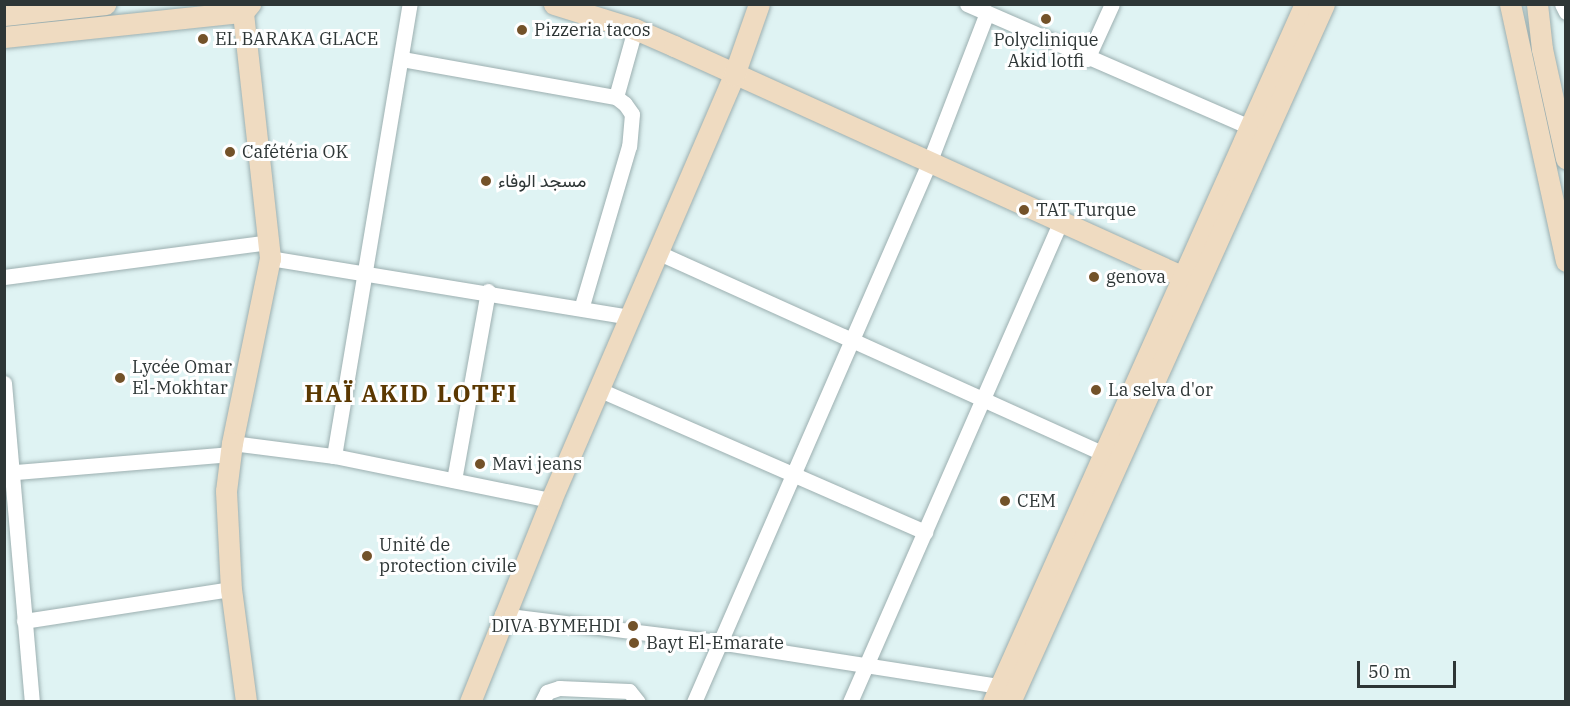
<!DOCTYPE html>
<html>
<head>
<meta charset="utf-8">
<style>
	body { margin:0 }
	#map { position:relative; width:1570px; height:706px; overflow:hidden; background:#dff3f3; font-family:"IBM Plex Serif",Vazirmatn,serif }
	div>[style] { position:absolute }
	.roads { filter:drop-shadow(0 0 2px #9cafb0) drop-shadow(0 0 2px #9cafb0) }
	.street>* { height:15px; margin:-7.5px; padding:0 7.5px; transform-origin:7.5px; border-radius:7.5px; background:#fff }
	.secondary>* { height:21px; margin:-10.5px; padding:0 10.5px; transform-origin:10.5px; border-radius:10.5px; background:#efdbc1 }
	.dots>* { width:16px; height:16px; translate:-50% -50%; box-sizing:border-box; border:3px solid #fff; border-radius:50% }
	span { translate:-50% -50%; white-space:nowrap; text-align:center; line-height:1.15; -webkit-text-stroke:6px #fff; paint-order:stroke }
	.poi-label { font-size:18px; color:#2e3636 }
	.left { translate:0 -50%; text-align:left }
	.right { translate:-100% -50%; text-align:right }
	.district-label { font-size:24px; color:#5b3801; font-weight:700; letter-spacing:1.5px }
	.frame { position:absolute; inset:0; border:6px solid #2e3636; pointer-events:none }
	.scale { position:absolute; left:1357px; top:661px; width:99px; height:27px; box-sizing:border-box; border:3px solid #2e3636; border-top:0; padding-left:8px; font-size:18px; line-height:21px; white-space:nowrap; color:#2e3636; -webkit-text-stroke:4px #fff; paint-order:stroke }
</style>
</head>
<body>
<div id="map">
	<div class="roads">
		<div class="street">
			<div style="left:967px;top:4px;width:318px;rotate:23.5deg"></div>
			<div style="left:1562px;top:4px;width:9px;rotate:63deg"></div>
			<div style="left:402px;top:59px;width:217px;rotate:10.1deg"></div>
			<div style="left:616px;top:97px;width:11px;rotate:38deg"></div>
			<div style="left:625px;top:104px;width:12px;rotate:55deg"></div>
			<div style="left:632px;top:114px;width:32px;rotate:95deg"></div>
			<div style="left:629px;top:146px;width:167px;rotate:106.4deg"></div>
			<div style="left:1087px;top:59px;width:60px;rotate:-65.6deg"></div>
			<div style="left:616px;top:97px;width:71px;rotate:-74.4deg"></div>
			<div style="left:659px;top:253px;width:498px;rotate:24.3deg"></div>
			<div style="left:270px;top:258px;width:366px;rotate:9.3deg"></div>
			<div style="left:4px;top:277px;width:267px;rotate:-7.5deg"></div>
			<div style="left:4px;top:383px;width:320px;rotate:85deg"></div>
			<div style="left:600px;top:390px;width:355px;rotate:23.6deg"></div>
			<div style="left:232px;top:443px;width:103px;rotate:7.3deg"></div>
			<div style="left:334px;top:456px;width:221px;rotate:11.5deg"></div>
			<div style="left:334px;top:456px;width:458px;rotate:-80.5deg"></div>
			<div style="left:4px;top:473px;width:228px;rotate:-4.8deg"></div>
			<div style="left:454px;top:480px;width:192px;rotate:-79.8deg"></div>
			<div style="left:502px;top:615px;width:218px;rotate:7.1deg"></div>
			<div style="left:718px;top:642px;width:292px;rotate:8.9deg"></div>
			<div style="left:24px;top:621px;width:209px;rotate:-8.8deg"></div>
			<div style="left:542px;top:702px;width:11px;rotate:-63deg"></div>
			<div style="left:547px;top:692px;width:13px;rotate:-18deg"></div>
			<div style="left:559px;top:688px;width:70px;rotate:2.5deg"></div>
			<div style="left:629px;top:691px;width:14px;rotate:51deg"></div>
			<div style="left:694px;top:702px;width:588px;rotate:-66.44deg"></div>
			<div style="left:929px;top:163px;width:161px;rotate:-68.9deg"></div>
			<div style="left:850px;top:702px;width:523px;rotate:-66.33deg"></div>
		</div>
		<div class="secondary">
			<div style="left:242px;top:4px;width:256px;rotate:83.7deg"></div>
			<div style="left:270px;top:258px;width:189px;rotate:101.6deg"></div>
			<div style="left:232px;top:443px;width:48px;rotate:97.1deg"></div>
			<div style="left:226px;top:491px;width:98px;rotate:87.1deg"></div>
			<div style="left:231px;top:589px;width:114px;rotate:82.4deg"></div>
			<div style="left:554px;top:4px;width:85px;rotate:17.2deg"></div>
			<div style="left:635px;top:29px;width:43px;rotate:23.6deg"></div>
			<div style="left:674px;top:46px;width:574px;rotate:24.38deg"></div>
			<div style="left:1510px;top:4px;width:263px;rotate:77.7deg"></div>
			<div style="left:1537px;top:4px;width:45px;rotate:83.7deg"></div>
			<div style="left:1542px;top:49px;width:112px;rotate:77.6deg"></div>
			<div style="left:4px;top:15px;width:102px;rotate:-6.2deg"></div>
			<div style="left:4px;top:37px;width:240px;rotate:-6deg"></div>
			<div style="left:243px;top:12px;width:11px;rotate:-49deg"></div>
			<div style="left:470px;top:702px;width:218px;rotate:-68.1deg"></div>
			<div style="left:551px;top:500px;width:463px;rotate:-66.7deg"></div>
			<div style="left:734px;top:75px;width:75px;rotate:-70.6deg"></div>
			<div style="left:993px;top:702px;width:765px;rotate:-65.92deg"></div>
			<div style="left:1010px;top:702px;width:765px;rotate:-65.78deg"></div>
		</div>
	</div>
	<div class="dots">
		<div style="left:1046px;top:19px;background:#735229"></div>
		<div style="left:522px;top:30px;background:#735229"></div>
		<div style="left:203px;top:39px;background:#735229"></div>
		<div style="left:230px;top:152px;background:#735229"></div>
		<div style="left:486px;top:181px;background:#735229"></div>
		<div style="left:1024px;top:210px;background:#735229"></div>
		<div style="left:1094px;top:277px;background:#735229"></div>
		<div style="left:120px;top:378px;background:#735229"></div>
		<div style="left:1096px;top:390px;background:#735229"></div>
		<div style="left:480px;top:464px;background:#735229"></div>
		<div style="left:1005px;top:501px;background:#735229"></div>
		<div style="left:367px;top:556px;background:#735229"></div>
		<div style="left:633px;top:626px;background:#735229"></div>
		<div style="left:634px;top:643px;background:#735229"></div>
	</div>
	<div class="poi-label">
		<span class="left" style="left:534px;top:30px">Pizzeria tacos</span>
		<span class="left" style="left:215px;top:39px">EL BARAKA GLACE</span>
		<span style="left:1046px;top:51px">Polyclinique<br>Akid lotfi</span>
		<span class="left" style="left:242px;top:152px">Cafétéria OK</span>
		<span class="left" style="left:498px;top:181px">مسجد الوفاء</span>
		<span class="left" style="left:1036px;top:210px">TAT Turque</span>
		<span class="left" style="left:1106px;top:277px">genova</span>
		<span class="left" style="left:132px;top:378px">Lycée Omar<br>El-Mokhtar</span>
		<span class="left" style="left:1108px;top:390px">La selva d'or</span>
		<span class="left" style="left:492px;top:464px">Mavi jeans</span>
		<span class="left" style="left:1017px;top:501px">CEM</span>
		<span class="left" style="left:379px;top:556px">Unité de<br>protection civile</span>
		<span class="right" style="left:621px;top:626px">DIVA BYMEHDI</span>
		<span class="left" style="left:646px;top:643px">Bayt El-Emarate</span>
	</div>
	<div class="district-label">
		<span style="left:411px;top:394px">HAÏ AKID LOTFI</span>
	</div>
	<div class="frame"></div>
	<div class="scale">50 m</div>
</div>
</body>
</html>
